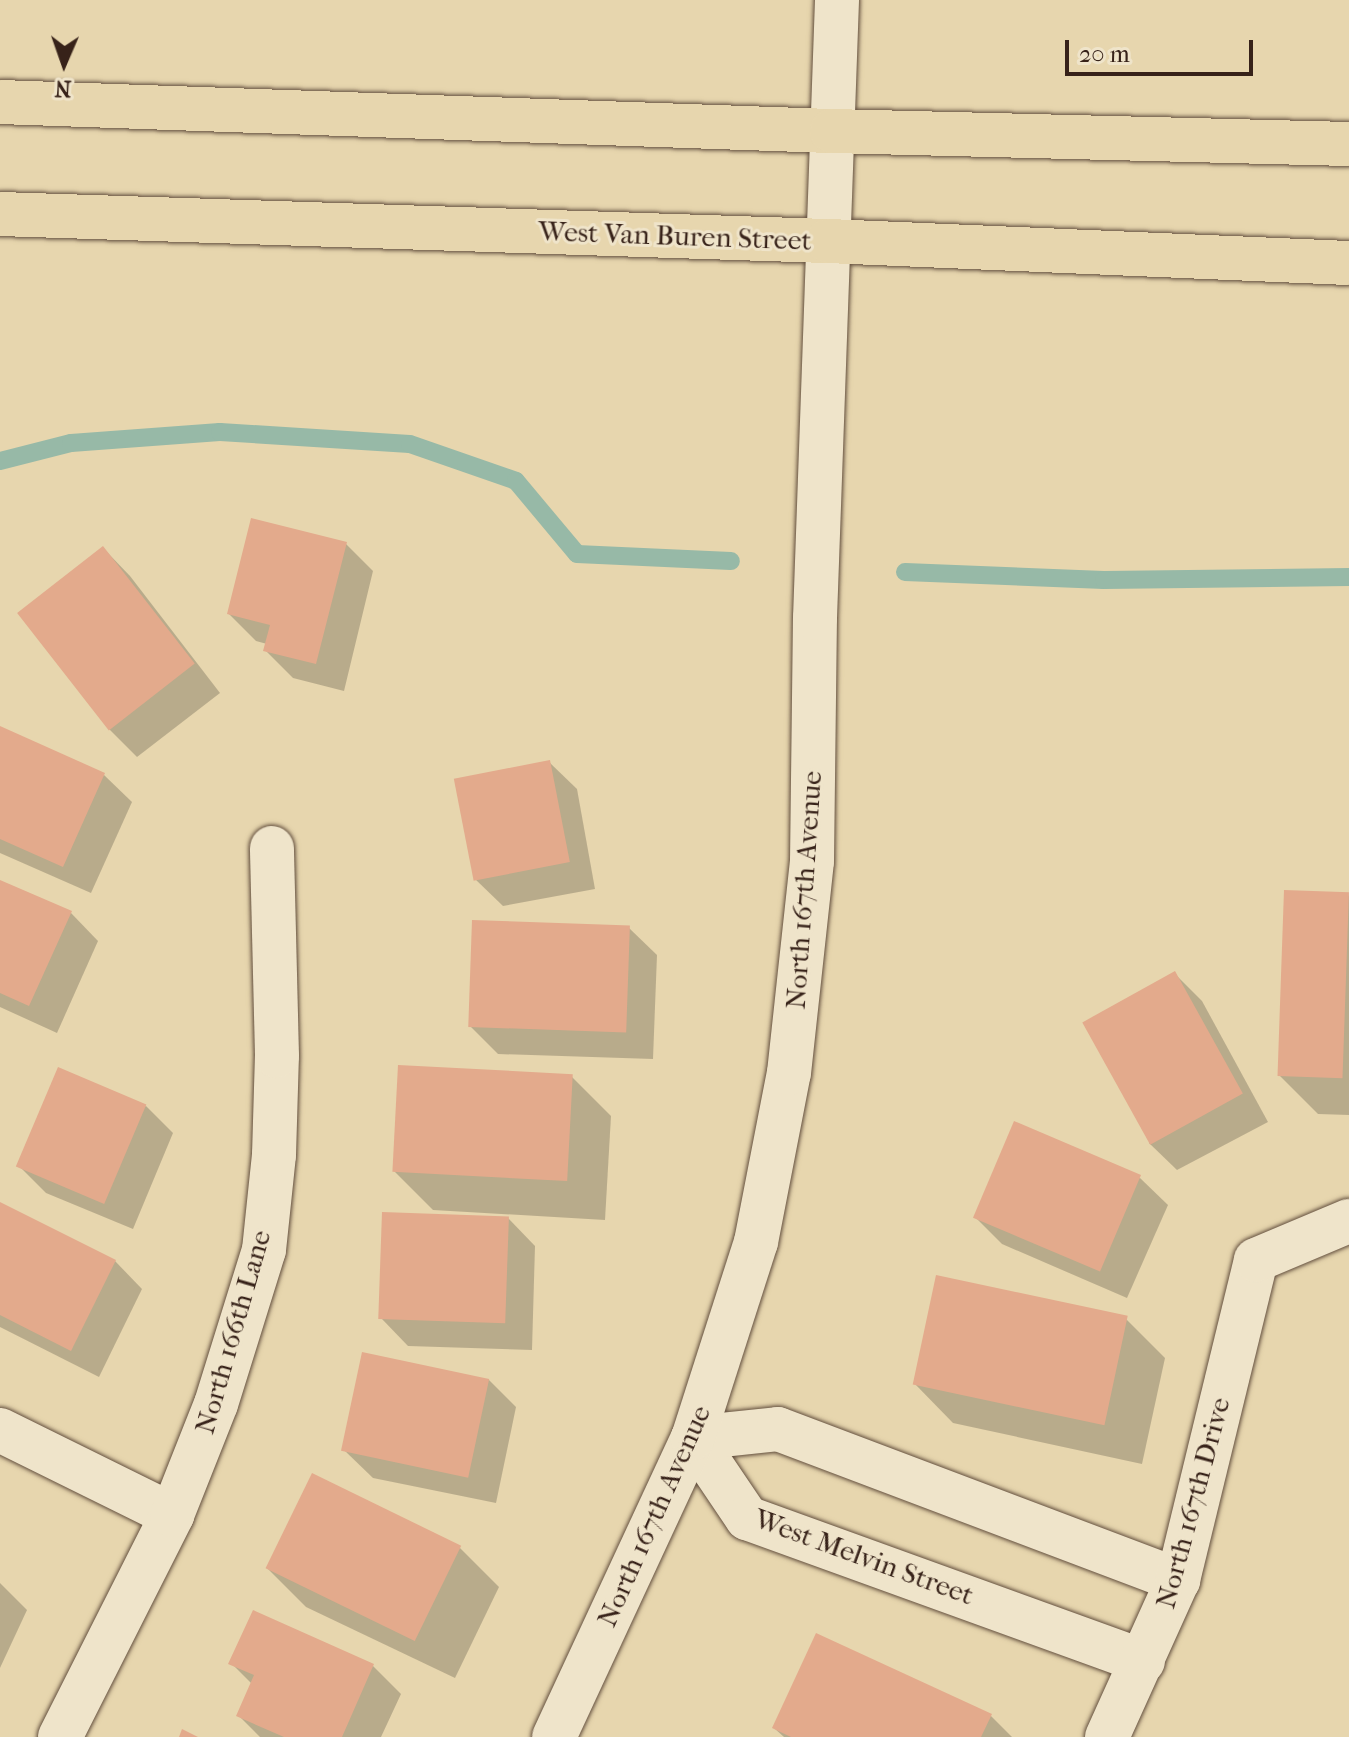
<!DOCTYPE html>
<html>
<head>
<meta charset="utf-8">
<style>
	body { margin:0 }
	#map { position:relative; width:1349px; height:1737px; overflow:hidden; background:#e7d6ae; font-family:"IM FELL French Canon",serif }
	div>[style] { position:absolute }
	.shadow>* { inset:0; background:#0003 }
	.stream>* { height:18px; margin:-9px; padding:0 9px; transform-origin:9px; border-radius:9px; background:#97b9a7 }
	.building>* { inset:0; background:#e3aa8c; transform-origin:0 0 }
	.roads { filter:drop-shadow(0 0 2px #634f3e) drop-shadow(0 0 2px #634f3e) }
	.minor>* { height:44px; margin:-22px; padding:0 22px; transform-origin:22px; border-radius:22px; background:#efe4ca }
	.major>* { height:44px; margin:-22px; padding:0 22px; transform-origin:22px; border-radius:22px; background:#e7d6ae }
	span { translate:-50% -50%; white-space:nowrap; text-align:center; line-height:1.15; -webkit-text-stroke:6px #efe4ca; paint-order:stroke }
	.street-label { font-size:28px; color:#372219 }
	.north { position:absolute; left:24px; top:24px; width:80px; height:80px; -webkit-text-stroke:6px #efe4ca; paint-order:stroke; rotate:182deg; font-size:22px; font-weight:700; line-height:32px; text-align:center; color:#372219 }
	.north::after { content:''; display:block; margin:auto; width:28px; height:36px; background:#372219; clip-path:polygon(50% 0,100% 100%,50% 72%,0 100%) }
	.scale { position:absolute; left:1065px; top:40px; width:188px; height:36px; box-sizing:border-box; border:4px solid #372219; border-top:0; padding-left:10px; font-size:24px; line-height:28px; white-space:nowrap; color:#372219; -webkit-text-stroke:6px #efe4ca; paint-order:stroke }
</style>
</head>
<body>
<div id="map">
	<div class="shadow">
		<div style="clip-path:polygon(346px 544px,373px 571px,344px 691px,293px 678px,265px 650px,267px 644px,256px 641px,229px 614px)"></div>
		<div style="clip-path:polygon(103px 548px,130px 576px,220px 693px,137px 757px,109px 729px)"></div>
		<div style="clip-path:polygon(0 728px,104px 775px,132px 802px,91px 893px,0 853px)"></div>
		<div style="clip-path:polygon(549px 762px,577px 789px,595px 889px,503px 906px,475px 879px)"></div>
		<div style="clip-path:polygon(0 882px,71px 913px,98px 941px,57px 1033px,0 1007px)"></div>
		<div style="clip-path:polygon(1349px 894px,1349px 1115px,1318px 1114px,1279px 1075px)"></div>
		<div style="clip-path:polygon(629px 928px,657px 955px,653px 1059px,498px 1054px,470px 1026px)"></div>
		<div style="clip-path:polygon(1174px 973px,1202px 1001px,1268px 1122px,1177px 1170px,1149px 1143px)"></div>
		<div style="clip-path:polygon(572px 1077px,611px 1116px,605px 1220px,433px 1210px,394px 1171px)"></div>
		<div style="clip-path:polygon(146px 1106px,173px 1133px,133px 1229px,46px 1193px,18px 1165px)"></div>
		<div style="clip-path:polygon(1140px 1178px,1168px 1205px,1127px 1298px,1002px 1244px,974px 1216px)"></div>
		<div style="clip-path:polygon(0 1204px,115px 1261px,142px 1289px,99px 1377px,0 1327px)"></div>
		<div style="clip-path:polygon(508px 1218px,535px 1246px,532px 1350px,408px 1346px,381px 1318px)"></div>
		<div style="clip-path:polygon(1126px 1319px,1165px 1358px,1142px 1464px,953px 1423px,914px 1383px)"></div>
		<div style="clip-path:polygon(488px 1379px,516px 1407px,496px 1503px,373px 1478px,345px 1451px)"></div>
		<div style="clip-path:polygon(460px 1548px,499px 1587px,455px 1678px,306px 1607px,267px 1568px)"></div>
		<div style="clip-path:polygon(0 1583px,27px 1610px,0 1668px)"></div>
		<div style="clip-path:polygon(254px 1613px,373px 1666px,401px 1694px,381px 1737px,260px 1737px,238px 1715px,252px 1684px,231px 1663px)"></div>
		<div style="clip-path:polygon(991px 1716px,1012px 1737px,784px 1737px,774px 1728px)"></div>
	</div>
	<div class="stream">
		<div style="left:0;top:461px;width:73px;rotate:-14.2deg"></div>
		<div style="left:71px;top:443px;width:149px;rotate:-4.2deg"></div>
		<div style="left:220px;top:432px;width:190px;rotate:3.6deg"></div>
		<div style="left:410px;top:444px;width:112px;rotate:19.2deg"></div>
		<div style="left:516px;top:481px;width:95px;rotate:50.1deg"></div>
		<div style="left:577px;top:554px;width:154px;rotate:2.6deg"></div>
		<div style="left:905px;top:572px;width:199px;rotate:2.3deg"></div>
		<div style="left:1104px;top:580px;width:245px;rotate:-0.7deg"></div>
	</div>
	<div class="building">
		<div style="clip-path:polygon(251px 518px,347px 542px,316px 664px,263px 651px,270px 625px,227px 614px)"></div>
		<div style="left:103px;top:546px;width:149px;height:109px;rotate:52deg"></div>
		<div style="clip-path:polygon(0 726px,105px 773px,63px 867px,0 839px)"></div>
		<div style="left:550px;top:760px;width:104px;height:98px;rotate:79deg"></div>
		<div style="clip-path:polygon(0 880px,72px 911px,29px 1006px,0 993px)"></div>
		<div style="left:1284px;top:890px;width:65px;height:186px;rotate:2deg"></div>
		<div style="left:472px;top:920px;width:158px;height:107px;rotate:2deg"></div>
		<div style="left:1175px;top:971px;width:140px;height:106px;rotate:61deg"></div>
		<div style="left:398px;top:1065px;width:175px;height:107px;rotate:3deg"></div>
		<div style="left:58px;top:1067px;width:96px;height:108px;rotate:23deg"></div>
		<div style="left:1014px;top:1121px;width:138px;height:105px;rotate:23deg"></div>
		<div style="clip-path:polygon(0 1202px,116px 1260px,71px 1351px,0 1315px)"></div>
		<div style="left:382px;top:1212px;width:127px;height:107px;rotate:2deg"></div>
		<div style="left:936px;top:1275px;width:196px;height:112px;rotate:12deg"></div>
		<div style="left:362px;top:1352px;width:130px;height:101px;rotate:12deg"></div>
		<div style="left:312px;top:1473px;width:166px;height:106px;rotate:26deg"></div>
		<div style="clip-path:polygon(253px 1610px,374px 1664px,342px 1737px,284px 1737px,236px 1716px,254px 1675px,228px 1664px)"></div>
		<div style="clip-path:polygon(816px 1633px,992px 1714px,981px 1737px,791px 1737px,772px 1728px)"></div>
		<div style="clip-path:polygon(182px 1729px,198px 1737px,179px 1737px)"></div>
	</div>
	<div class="roads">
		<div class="minor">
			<div style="left:0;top:1430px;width:192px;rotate:26.3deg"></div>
			<div style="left:693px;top:1438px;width:97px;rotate:56deg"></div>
			<div style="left:747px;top:1518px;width:421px;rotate:19.9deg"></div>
			<div style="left:693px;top:1438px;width:85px;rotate:-6deg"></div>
			<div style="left:778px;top:1429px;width:428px;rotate:20.7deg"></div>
			<div style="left:60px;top:1737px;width:249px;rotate:-63.2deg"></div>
			<div style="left:172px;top:1515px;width:119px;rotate:-68.4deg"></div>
			<div style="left:216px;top:1404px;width:161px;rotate:-72.7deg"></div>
			<div style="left:264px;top:1250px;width:96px;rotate:-84deg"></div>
			<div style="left:274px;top:1155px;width:99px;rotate:-88.3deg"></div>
			<div style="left:277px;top:1056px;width:208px;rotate:-91.4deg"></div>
			<div style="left:554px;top:1737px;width:330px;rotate:-65.1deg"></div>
			<div style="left:693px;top:1438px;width:206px;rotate:-72.2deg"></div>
			<div style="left:756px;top:1242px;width:172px;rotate:-79deg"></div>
			<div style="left:789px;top:1073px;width:213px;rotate:-83.8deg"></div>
			<div style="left:812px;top:861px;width:243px;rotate:-89.3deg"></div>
			<div style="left:815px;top:618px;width:618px;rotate:-87.96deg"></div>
			<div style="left:1107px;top:1737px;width:172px;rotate:-65.7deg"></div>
			<div style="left:1178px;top:1580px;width:329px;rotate:-76.3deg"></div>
			<div style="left:1256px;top:1260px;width:101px;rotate:-22.8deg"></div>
		</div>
		<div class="major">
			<div style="left:0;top:102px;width:833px;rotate:2deg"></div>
			<div style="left:832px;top:131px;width:517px;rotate:1.44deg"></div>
			<div style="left:0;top:214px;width:828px;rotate:1.87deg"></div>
			<div style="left:828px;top:241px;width:521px;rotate:2.42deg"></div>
		</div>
	</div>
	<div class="street-label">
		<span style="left:675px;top:236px;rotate:2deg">West Van Buren Street</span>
		<span style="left:804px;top:890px;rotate:-86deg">North 167th Avenue</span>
		<span style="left:233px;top:1332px;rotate:-74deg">North 166th Lane</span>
		<span style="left:1193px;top:1503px;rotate:-75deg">North 167th Drive</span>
		<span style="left:654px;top:1516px;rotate:-66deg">North 167th Avenue</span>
		<span style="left:864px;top:1557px;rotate:20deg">West Melvin Street</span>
	</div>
	<div class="north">N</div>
	<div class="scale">20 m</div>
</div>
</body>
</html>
